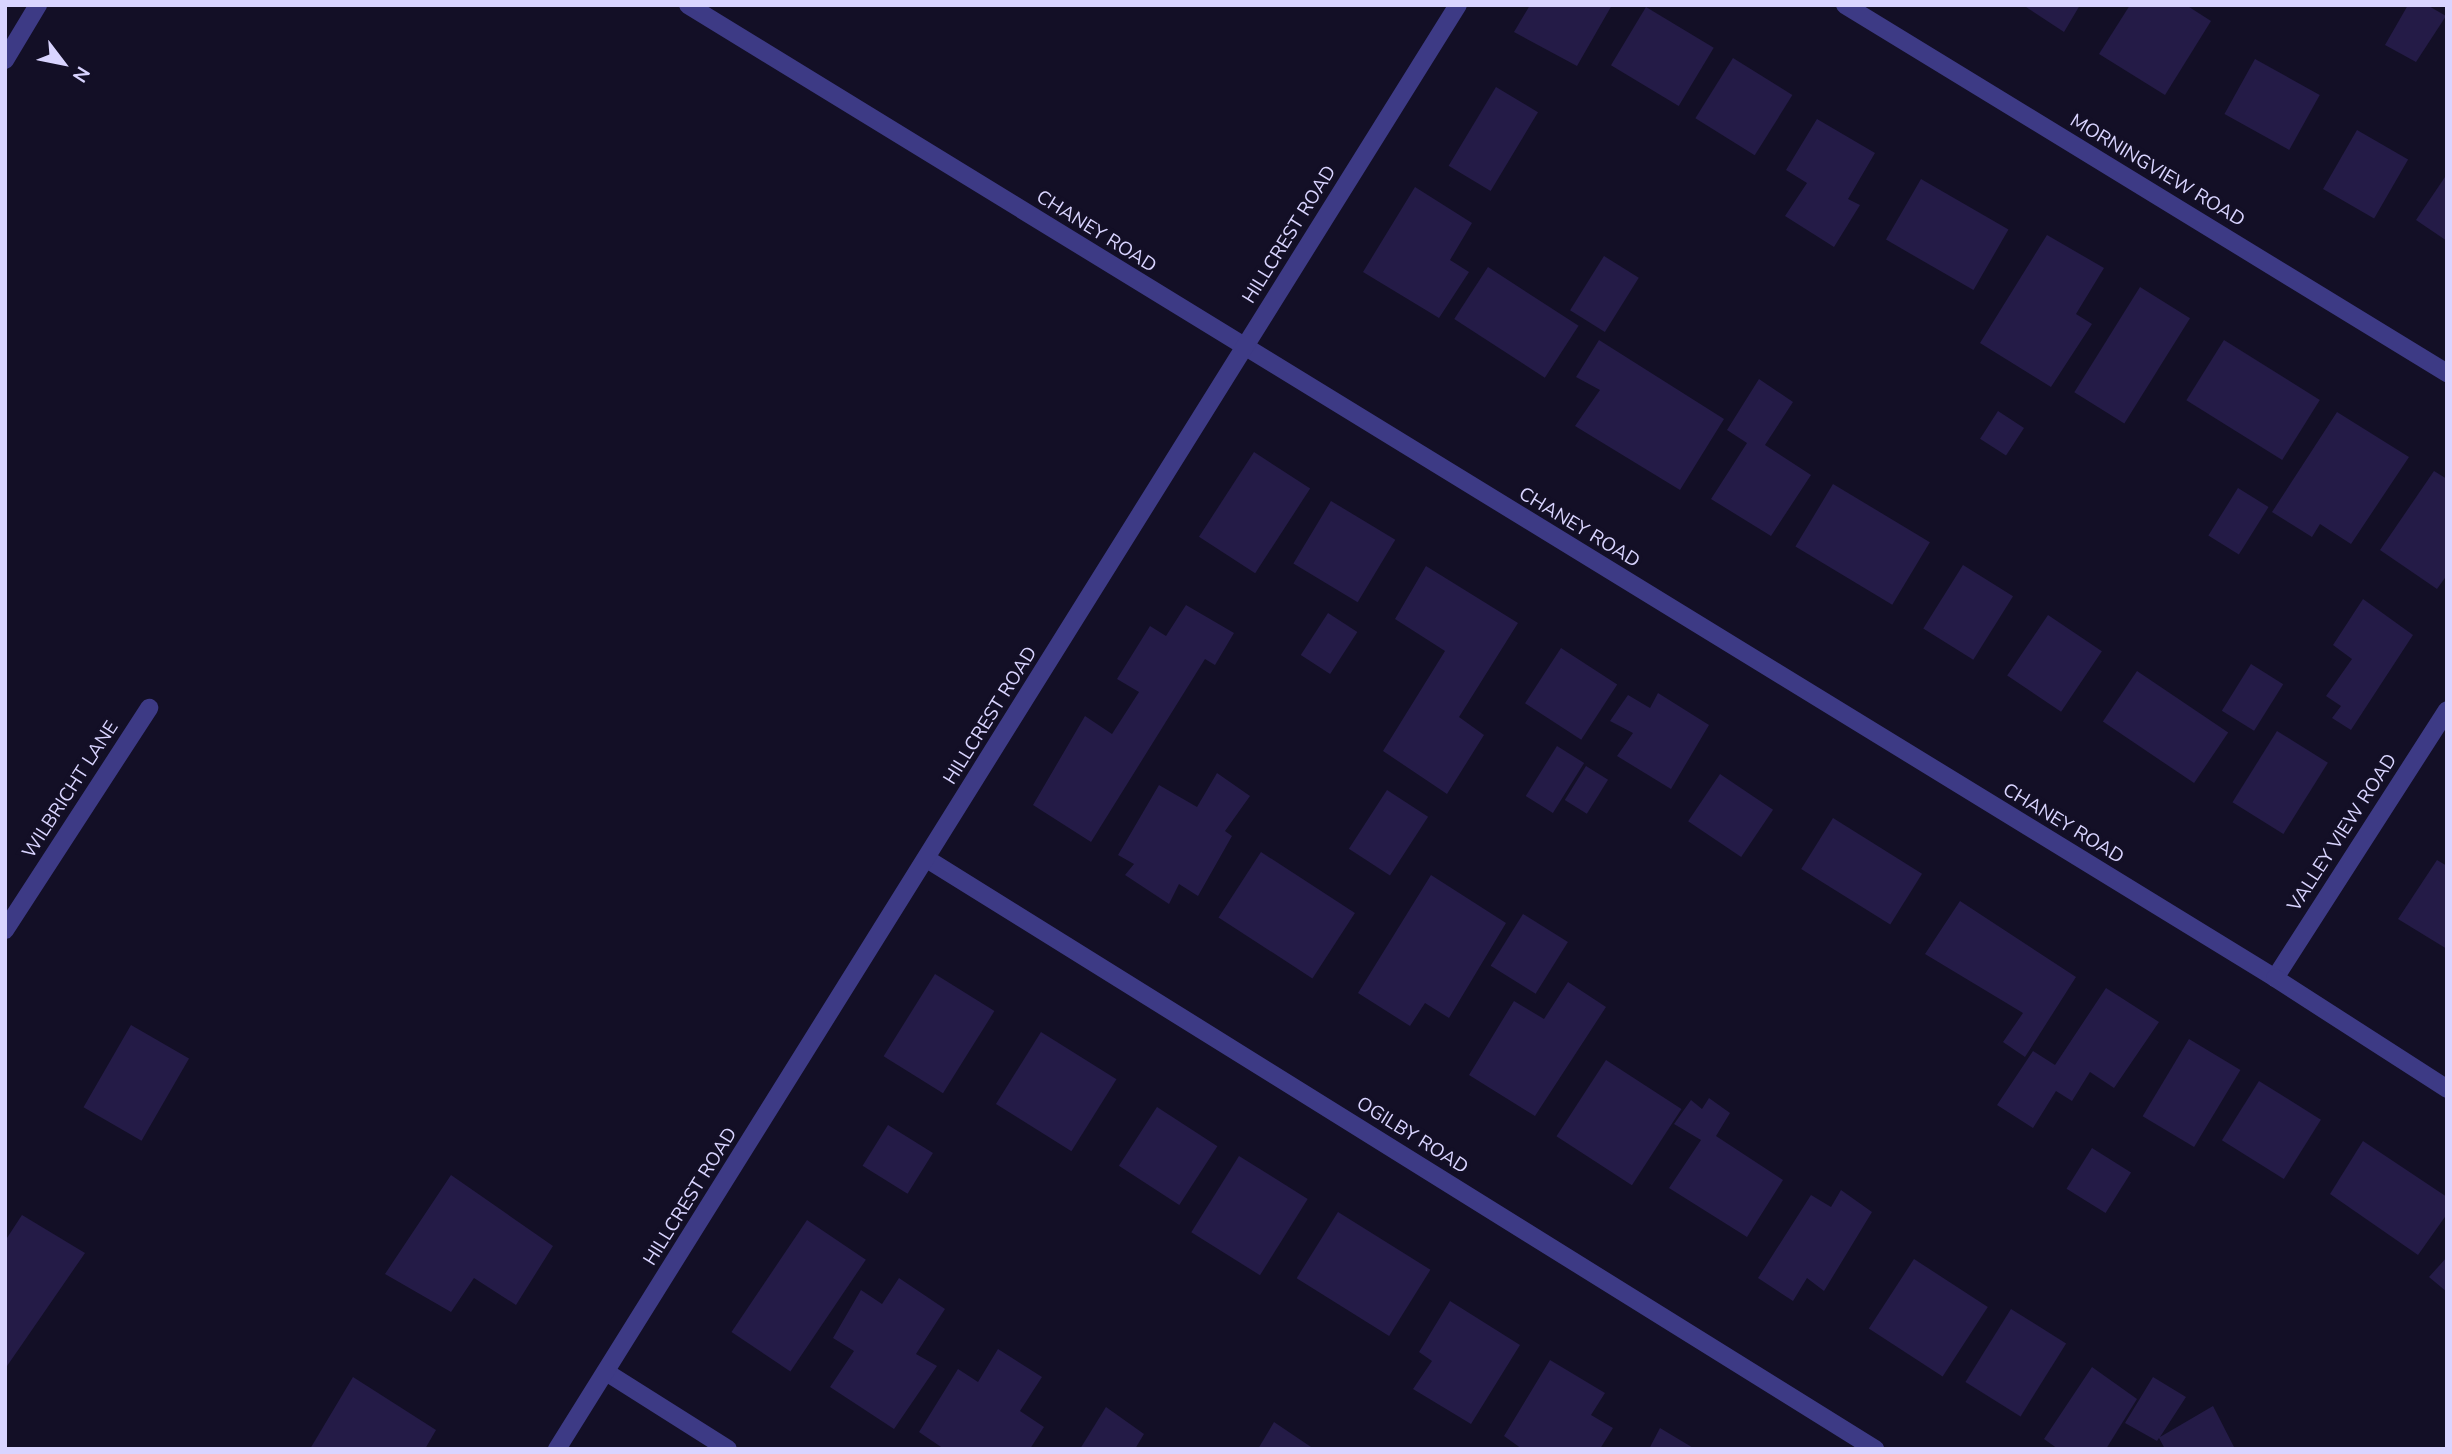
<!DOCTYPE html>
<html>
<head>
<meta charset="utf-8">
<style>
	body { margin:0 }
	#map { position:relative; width:2452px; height:1454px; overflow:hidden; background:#130f26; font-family:"Nunito Sans",sans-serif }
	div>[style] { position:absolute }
	.building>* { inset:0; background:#241b47; transform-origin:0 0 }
	.minor>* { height:18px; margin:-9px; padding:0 9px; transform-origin:9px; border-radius:9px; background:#3d3a85 }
	.tertiary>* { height:18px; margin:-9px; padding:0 9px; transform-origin:9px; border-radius:9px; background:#3d3a85 }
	span { translate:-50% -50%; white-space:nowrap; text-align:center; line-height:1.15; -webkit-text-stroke:7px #130f26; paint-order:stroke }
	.street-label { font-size:19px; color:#d9d4ff }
	.frame { position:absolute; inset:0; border:7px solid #d9d4ff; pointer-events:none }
	.north { position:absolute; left:28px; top:28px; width:70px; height:70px; -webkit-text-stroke:5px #130f26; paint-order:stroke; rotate:122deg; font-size:19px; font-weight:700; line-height:28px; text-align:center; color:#d9d4ff }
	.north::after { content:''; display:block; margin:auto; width:24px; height:32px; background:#d9d4ff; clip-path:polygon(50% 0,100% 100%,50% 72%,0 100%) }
</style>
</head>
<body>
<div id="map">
	<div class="building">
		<div style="clip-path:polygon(1530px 5px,1612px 5px,1577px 66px,1514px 32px)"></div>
		<div style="clip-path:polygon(2023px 5px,2080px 5px,2064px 32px)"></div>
		<div style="clip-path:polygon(2130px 5px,2186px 5px,2211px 21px,2165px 95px,2099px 54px)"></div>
		<div style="clip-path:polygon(2408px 5px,2427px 5px,2446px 16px,2416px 62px,2385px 45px)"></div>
		<div style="left:1646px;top:7px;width:79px;height:68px;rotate:31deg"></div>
		<div style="left:1733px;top:58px;width:70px;height:71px;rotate:32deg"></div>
		<div style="left:2255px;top:59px;width:74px;height:63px;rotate:29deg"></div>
		<div style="left:1496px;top:87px;width:49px;height:92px;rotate:31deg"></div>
		<div style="clip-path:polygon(1817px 119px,1875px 153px,1848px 199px,1860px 205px,1834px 247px,1785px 216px,1807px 183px,1786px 170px)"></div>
		<div style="left:2357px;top:130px;width:59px;height:68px;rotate:30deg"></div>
		<div style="clip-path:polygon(2447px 174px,2447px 241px,2416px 220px)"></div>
		<div style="left:1921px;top:179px;width:101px;height:70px;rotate:30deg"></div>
		<div style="clip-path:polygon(1415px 187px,1472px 223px,1450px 260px,1469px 272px,1439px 318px,1363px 272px)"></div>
		<div style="clip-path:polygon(2047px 235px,2104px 268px,2076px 314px,2092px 324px,2051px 387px,1980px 343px)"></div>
		<div style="left:1604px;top:256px;width:41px;height:64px;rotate:32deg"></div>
		<div style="left:1488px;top:267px;width:108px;height:62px;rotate:33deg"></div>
		<div style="left:2140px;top:287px;width:59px;height:124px;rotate:32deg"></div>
		<div style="clip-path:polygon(1599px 340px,1724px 419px,1680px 490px,1575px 426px,1600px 390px,1576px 377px)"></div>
		<div style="left:2224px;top:340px;width:113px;height:71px;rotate:32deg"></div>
		<div style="clip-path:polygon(1759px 379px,1793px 402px,1765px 445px,1811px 475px,1771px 536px,1711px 499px,1747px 443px,1727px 430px)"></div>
		<div style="left:1998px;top:411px;width:31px;height:33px;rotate:33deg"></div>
		<div style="clip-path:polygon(2337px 412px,2409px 457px,2351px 544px,2320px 524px,2312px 537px,2272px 512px)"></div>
		<div style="left:1254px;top:452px;width:67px;height:101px;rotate:33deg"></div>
		<div style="clip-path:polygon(2434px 471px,2447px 479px,2447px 575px,2437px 589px,2380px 550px)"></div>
		<div style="left:1833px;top:484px;width:113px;height:73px;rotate:31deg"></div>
		<div style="left:2238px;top:488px;width:36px;height:56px;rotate:32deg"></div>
		<div style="left:1331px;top:501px;width:75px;height:73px;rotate:31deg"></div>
		<div style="left:1963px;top:565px;width:59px;height:75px;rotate:32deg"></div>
		<div style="clip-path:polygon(1426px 566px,1518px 623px,1459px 717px,1484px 735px,1447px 794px,1383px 751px,1445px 651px,1395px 619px)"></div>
		<div style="clip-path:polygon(2363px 599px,2413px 635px,2351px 730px,2332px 718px,2341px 706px,2326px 696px,2352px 659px,2333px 645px)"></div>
		<div style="clip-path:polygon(1186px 605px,1234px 633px,1215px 665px,1205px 659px,1091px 842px,1033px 805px,1085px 716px,1112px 734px,1139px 692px,1117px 679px,1150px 626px,1166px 636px)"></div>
		<div style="left:1328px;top:613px;width:35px;height:50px;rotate:33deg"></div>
		<div style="left:2048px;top:615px;width:65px;height:73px;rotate:34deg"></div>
		<div style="left:1561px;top:648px;width:67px;height:66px;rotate:33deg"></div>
		<div style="left:2251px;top:664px;width:38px;height:55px;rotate:32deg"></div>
		<div style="left:2137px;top:671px;width:110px;height:61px;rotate:34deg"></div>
		<div style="clip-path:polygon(1658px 693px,1709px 725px,1671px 789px,1617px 756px,1633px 733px,1610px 721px,1628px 695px,1650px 708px)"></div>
		<div style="left:2277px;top:731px;width:60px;height:84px;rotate:32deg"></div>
		<div style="left:1557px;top:746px;width:32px;height:59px;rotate:32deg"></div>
		<div style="left:1586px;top:766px;width:26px;height:40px;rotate:32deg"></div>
		<div style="clip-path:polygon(1217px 773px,1250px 796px,1225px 831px,1232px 836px,1198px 896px,1179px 884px,1169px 904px,1125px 875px,1134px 864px,1118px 855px,1159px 785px,1197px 807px)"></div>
		<div style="left:1720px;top:774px;width:64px;height:57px;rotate:34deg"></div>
		<div style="left:1387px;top:790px;width:49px;height:70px;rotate:33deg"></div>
		<div style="left:1833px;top:818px;width:105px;height:60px;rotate:32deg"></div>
		<div style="left:1261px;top:852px;width:112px;height:78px;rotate:33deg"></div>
		<div style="clip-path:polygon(2437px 860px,2447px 866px,2447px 949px,2398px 919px)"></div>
		<div style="clip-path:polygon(1431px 875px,1506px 923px,1449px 1018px,1425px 1003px,1410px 1026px,1358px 993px)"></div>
		<div style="clip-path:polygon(1960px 901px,2076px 977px,2025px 1057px,2003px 1042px,2023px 1013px,1925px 954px)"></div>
		<div style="left:1523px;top:914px;width:53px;height:61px;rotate:32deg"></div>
		<div style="left:935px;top:974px;width:70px;height:97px;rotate:32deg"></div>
		<div style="clip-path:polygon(1568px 982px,1606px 1007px,1535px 1116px,1469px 1075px,1514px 1001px,1544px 1019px)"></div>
		<div style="clip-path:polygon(2106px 988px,2159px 1022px,2114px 1088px,2090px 1072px,2072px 1101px,2056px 1091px,2033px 1128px,1997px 1105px,2033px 1051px,2055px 1065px)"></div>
		<div style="left:131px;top:1025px;width:67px;height:95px;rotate:30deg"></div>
		<div style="left:1041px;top:1032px;width:89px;height:85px;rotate:32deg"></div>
		<div style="left:2189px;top:1039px;width:60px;height:90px;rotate:31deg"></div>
		<div style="left:1606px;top:1060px;width:90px;height:91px;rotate:33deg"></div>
		<div style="left:2259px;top:1081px;width:73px;height:70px;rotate:32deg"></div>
		<div style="clip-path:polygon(1709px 1098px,1730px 1113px,1716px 1136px,1783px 1180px,1747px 1237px,1669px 1188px,1701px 1140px,1674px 1124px,1691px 1100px,1702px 1109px)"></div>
		<div style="left:1157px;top:1107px;width:72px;height:70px;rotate:33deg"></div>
		<div style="left:888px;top:1125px;width:53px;height:48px;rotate:32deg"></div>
		<div style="clip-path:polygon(2363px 1141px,2447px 1197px,2447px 1214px,2418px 1255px,2330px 1194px)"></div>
		<div style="left:2092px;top:1148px;width:46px;height:48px;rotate:32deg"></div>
		<div style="left:1239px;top:1156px;width:81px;height:90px;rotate:32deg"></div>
		<div style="clip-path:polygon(451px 1175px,553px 1246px,516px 1305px,474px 1278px,451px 1312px,385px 1274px)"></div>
		<div style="clip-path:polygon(1841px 1190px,1872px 1212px,1824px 1291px,1807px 1278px,1793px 1301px,1758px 1278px,1811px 1195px,1831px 1207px)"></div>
		<div style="left:1338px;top:1212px;width:109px;height:78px;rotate:32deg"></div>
		<div style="clip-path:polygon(22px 1215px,85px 1253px,5px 1369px,5px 1241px)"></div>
		<div style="left:807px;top:1220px;width:71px;height:135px;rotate:34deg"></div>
		<div style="clip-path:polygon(2447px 1257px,2447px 1292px,2429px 1277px)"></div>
		<div style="left:1914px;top:1259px;width:88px;height:83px;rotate:33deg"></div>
		<div style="clip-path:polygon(899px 1278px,945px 1309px,916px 1354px,937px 1366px,894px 1429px,830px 1387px,854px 1351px,833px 1338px,861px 1290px,882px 1304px)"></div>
		<div style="clip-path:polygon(1450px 1301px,1520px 1345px,1471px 1424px,1413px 1389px,1432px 1361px,1419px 1352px)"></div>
		<div style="left:2011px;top:1309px;width:65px;height:86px;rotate:32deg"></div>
		<div style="clip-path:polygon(998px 1349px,1042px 1377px,1020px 1411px,1044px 1427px,1030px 1449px,944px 1449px,919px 1432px,958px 1369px,978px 1382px)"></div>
		<div style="clip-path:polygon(1550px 1360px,1605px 1393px,1591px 1415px,1613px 1428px,1600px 1449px,1522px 1449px,1504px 1436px)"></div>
		<div style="clip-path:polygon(2092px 1367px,2137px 1399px,2106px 1449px,2058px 1449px,2044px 1439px)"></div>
		<div style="clip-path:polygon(353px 1377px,436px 1430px,425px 1449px,310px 1449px)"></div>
		<div style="clip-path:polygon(2153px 1377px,2186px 1397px,2160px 1437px,2213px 1406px,2235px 1449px,2165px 1449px,2159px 1438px,2157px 1441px,2125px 1423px)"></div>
		<div style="clip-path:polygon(1106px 1407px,1144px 1434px,1135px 1449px,1080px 1449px)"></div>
		<div style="clip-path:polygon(1274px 1422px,1314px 1449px,1258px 1449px)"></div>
		<div style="clip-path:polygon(1660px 1428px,1695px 1449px,1649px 1449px)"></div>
	</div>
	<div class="minor">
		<div style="left:1845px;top:5px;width:706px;rotate:31.44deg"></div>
		<div style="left:5px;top:60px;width:64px;rotate:-59deg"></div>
		<div style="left:927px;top:859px;width:1117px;rotate:31.9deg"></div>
		<div style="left:5px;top:930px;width:265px;rotate:-57deg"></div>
		<div style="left:2275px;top:978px;width:318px;rotate:-57.3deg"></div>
		<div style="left:606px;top:1372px;width:144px;rotate:32.3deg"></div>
	</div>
	<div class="tertiary">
		<div style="left:688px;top:5px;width:1862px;rotate:31.51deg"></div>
		<div style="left:2275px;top:978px;width:205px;rotate:32.8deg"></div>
		<div style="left:557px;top:1449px;width:1702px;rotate:-58.04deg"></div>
	</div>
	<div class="street-label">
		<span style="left:2157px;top:171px;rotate:31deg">MORNINGVIEW ROAD</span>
		<span style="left:1096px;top:232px;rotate:32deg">CHANEY ROAD</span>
		<span style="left:1290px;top:235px;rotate:-58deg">HILLCREST ROAD</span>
		<span style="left:1579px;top:528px;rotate:31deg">CHANEY ROAD</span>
		<span style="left:991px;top:716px;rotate:-58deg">HILLCREST ROAD</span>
		<span style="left:71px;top:790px;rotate:-57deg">WILBRICHT LANE</span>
		<span style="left:2063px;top:824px;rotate:31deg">CHANEY ROAD</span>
		<span style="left:2343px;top:833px;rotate:-57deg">VALLEY VIEW ROAD</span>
		<span style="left:1412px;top:1136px;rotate:32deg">OGILBY ROAD</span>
		<span style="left:691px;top:1197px;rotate:-58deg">HILLCREST ROAD</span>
	</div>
	<div class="frame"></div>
	<div class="north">N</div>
</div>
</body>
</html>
